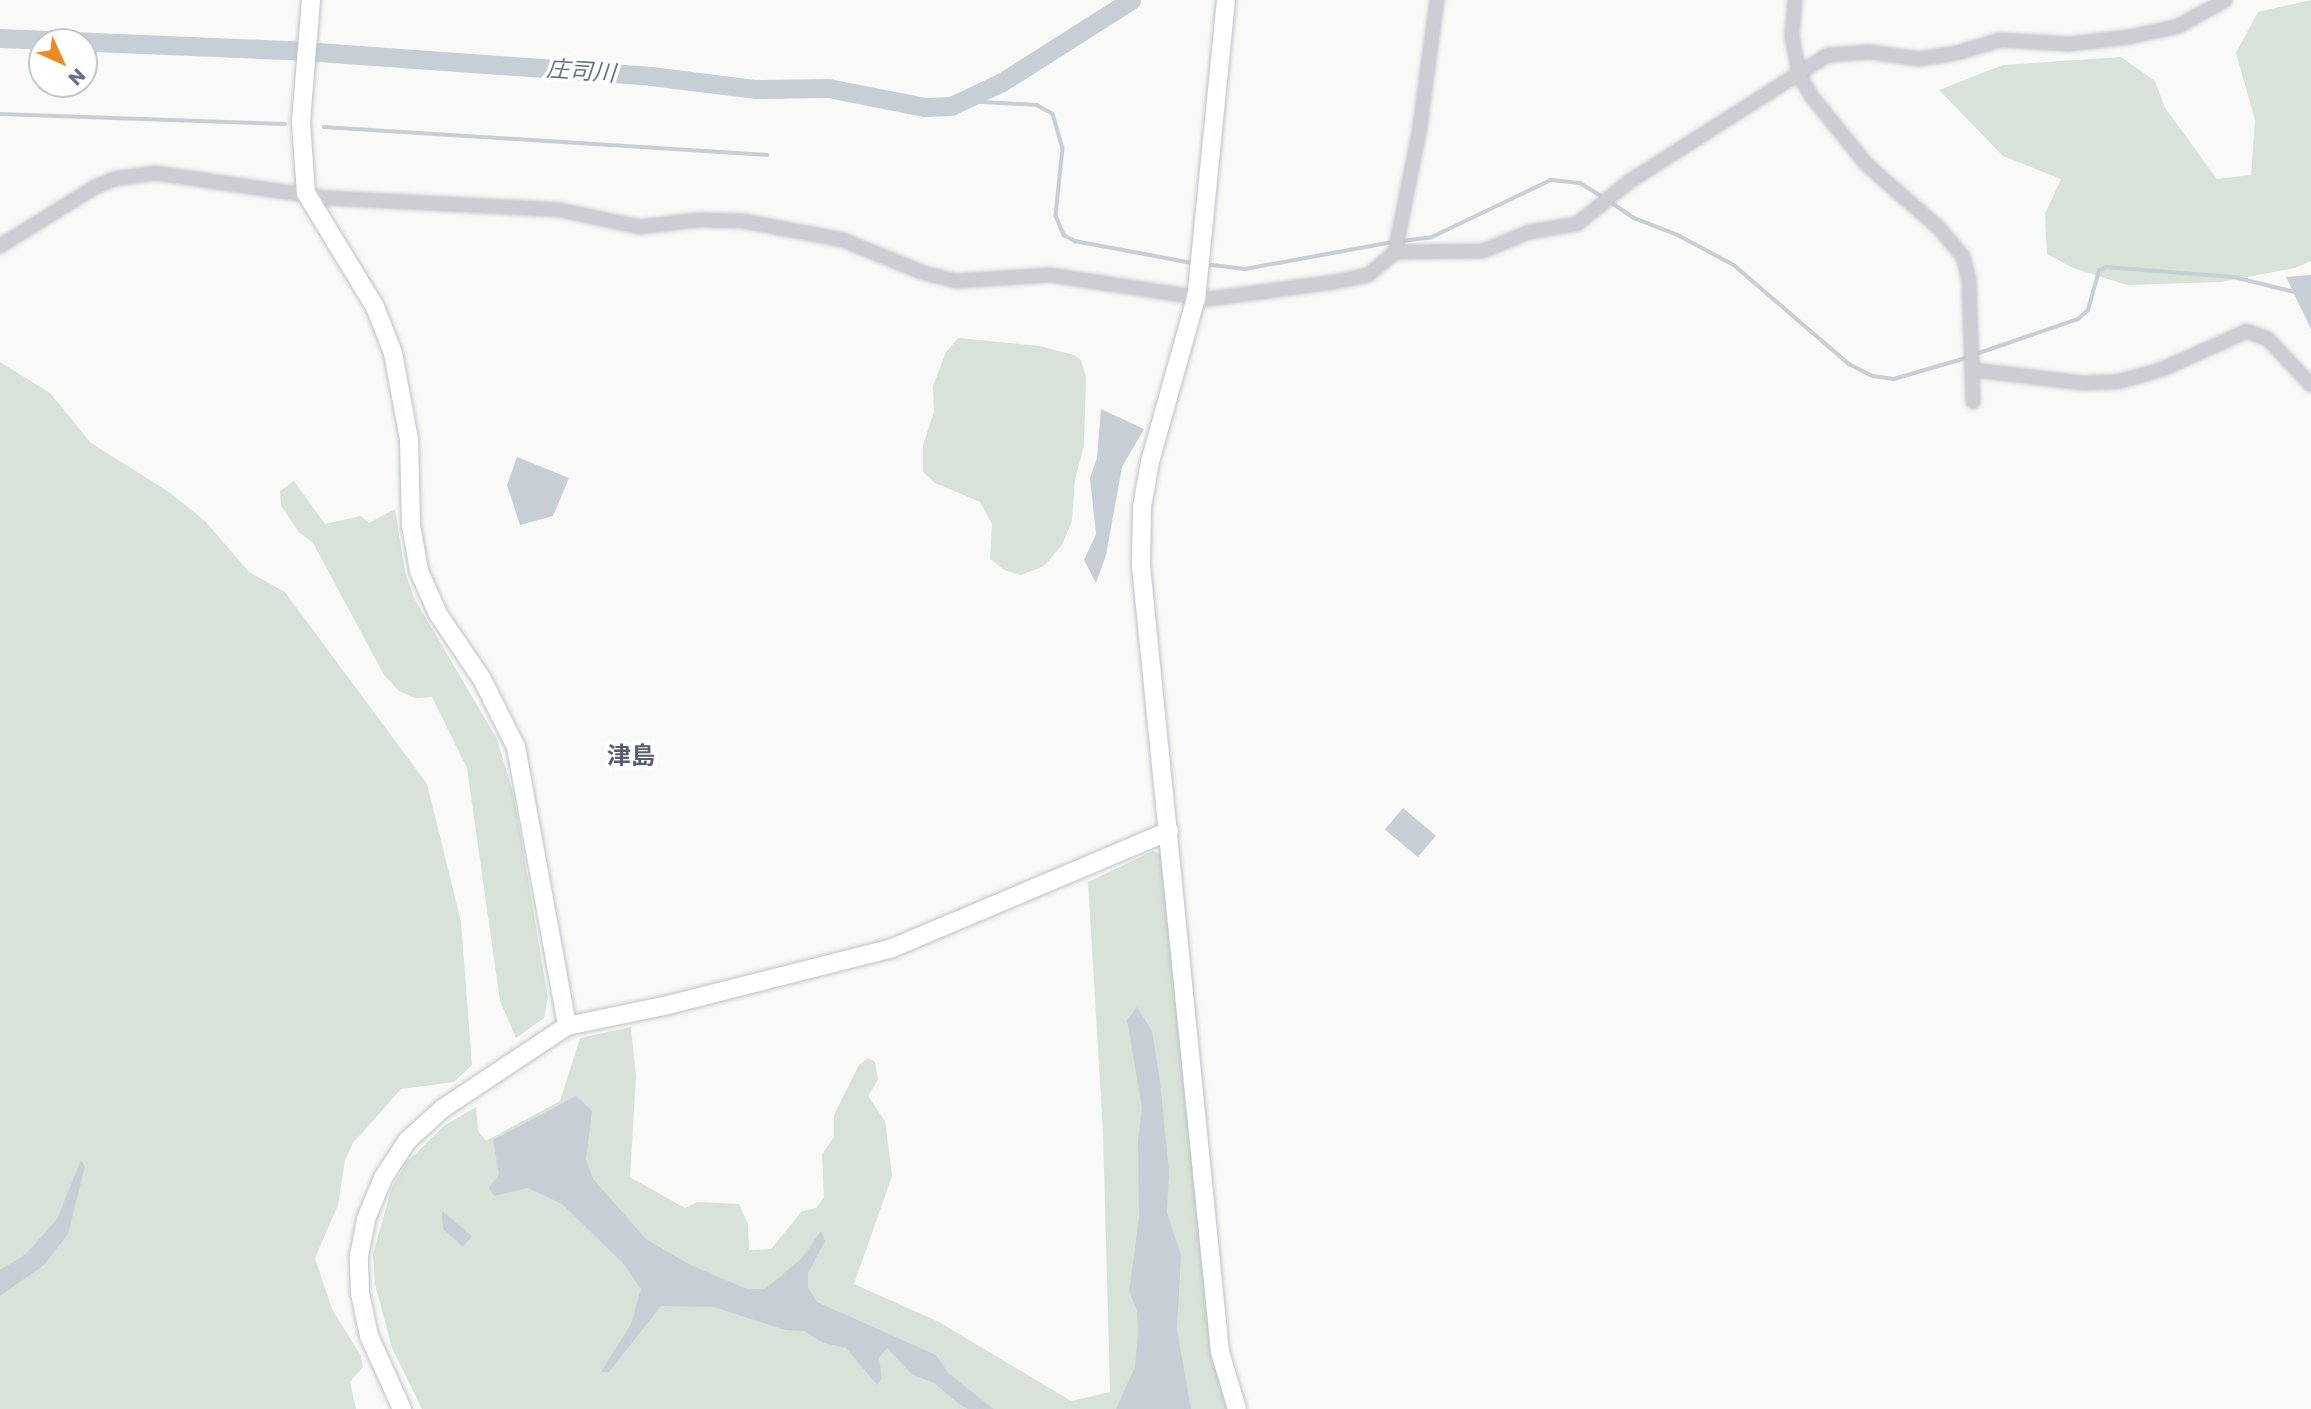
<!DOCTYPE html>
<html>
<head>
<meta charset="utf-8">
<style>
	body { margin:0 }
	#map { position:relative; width:2311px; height:1409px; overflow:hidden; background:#f9faf7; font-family:Poppins,"Noto Sans JP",sans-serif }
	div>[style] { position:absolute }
	.green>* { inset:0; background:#d9e2d8 }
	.water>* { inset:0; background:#c8ced6; transform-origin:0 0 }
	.stream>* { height:3.5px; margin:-1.75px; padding:0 1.75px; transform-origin:1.75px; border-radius:1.75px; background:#c8ced6 }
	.river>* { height:19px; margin:-9.5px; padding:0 9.5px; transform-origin:9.5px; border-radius:9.5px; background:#c8ced6 }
	.roads { filter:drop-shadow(0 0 2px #bec1c7) drop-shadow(0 0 2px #bec1c7) }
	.street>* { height:12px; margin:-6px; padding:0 6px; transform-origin:6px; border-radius:6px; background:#cdced3 }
	.secondary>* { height:18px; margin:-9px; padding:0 9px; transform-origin:9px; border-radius:9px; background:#fff }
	span { translate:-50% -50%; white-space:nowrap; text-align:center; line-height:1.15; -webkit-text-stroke:7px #fff; paint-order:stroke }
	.water-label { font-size:23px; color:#637385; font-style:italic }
	.quarter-label { font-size:24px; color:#555d6f; font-weight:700 }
	.north { position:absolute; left:28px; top:28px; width:70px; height:70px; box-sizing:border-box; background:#fff; border:2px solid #c2c6d0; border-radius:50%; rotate:135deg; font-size:19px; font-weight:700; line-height:28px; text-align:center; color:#67718a }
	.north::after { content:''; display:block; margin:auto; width:24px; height:32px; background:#ee8823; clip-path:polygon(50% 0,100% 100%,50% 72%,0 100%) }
</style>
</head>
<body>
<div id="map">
	<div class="green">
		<div style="clip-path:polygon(2311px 0,2311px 261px,2295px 268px,2221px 282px,2127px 285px,2073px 268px,2047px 254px,2045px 214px,2061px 179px,2003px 156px,1939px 90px,2003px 65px,2121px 57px,2155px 81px,2165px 108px,2217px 179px,2251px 175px,2255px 120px,2236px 53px,2258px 12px)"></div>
		<div style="clip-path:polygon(958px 338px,1040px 346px,1074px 355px,1081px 360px,1086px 377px,1084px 446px,1075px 479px,1072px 521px,1062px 545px,1044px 566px,1021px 575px,1004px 570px,990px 559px,992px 524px,980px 502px,935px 483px,923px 472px,923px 445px,934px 412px,933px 386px,946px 352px)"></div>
		<div style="clip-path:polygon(0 362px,50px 393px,91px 443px,169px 492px,205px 521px,249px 572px,285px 592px,427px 784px,461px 922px,472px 1065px,454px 1082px,401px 1089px,353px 1143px,345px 1160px,338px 1205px,315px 1258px,332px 1309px,361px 1356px,363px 1367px,350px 1382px,356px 1409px,0 1409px)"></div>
		<div style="clip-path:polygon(294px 481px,325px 524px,361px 516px,369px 523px,395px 509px,405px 572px,414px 598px,497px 739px,514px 796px,548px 998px,544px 1018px,516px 1038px,500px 1001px,467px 768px,432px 697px,415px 698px,399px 691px,384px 675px,313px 543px,299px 532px,281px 506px,280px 491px)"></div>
		<div style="clip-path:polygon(1153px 851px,1163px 855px,1230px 1409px,422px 1409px,392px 1348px,375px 1284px,373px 1254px,392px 1187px,407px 1162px,445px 1125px,476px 1107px,478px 1131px,486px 1141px,560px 1101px,580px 1038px,631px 1027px,636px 1077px,630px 1177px,685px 1208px,697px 1202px,739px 1204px,748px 1224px,749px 1250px,771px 1249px,802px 1211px,816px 1208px,824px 1197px,822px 1154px,834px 1137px,834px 1115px,859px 1065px,868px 1058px,875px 1062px,878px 1080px,868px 1096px,885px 1121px,892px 1176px,854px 1284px,939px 1322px,1071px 1401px,1110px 1392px,1103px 1132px,1088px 882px)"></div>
	</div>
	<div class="water">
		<div style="clip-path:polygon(2311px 275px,2311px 329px,2286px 277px)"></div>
		<div style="clip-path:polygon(1101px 409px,1144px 429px,1122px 467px,1106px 555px,1096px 583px,1084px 560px,1096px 534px,1090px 478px,1097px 458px)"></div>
		<div style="clip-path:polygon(517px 457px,569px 478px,553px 516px,520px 525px,507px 485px)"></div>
		<div style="left:1403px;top:808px;width:43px;height:28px;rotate:40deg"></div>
		<div style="clip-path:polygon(1137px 1007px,1152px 1031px,1160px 1081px,1169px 1171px,1167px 1213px,1181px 1255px,1177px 1330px,1191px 1409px,1116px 1409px,1135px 1367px,1138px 1332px,1137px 1310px,1129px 1292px,1139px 1218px,1138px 1140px,1142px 1108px,1127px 1020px)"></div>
		<div style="clip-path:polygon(576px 1096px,592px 1111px,586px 1159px,593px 1179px,646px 1239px,690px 1265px,747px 1289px,765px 1289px,802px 1258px,821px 1231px,825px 1241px,808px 1273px,808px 1288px,817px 1302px,936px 1355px,949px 1374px,994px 1409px,968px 1409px,959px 1404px,934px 1383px,913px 1375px,887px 1348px,879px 1358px,882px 1378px,877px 1385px,846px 1348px,824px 1343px,804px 1331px,785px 1330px,714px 1307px,661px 1306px,609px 1372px,601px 1372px,631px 1324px,641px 1289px,622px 1262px,562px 1204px,528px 1188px,494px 1196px,489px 1188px,499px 1174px,493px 1140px)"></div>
		<div style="clip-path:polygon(81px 1160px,85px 1167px,68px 1234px,44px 1265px,0 1296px,0 1270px,26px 1254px,57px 1219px)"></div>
		<div style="clip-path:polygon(442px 1211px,472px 1236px,463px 1247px,443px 1229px)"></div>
	</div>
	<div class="stream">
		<div style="left:965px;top:101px;width:72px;rotate:3.2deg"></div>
		<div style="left:1037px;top:105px;width:18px;rotate:29deg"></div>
		<div style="left:1053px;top:114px;width:35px;rotate:74deg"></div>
		<div style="left:1063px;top:148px;width:68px;rotate:95.9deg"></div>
		<div style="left:1056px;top:216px;width:21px;rotate:67deg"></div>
		<div style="left:1064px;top:235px;width:13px;rotate:29deg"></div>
		<div style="left:1075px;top:241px;width:120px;rotate:10.6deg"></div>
		<div style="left:0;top:114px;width:285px;rotate:2deg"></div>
		<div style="left:324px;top:127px;width:444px;rotate:3.6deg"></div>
		<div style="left:1609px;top:201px;width:30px;rotate:34deg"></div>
		<div style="left:1634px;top:218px;width:47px;rotate:21.1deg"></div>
		<div style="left:1678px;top:235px;width:64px;rotate:28.2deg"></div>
		<div style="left:1734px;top:265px;width:152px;rotate:40.7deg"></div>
		<div style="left:1849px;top:364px;width:27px;rotate:27deg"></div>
		<div style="left:1873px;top:376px;width:21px;rotate:8deg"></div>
		<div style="left:1894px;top:379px;width:78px;rotate:-16.3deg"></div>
		<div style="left:1401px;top:241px;width:31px;rotate:-7deg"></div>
		<div style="left:1432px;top:237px;width:132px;rotate:-25.6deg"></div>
		<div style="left:1551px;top:180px;width:29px;rotate:6deg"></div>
		<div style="left:1580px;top:183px;width:27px;rotate:31deg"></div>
		<div style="left:1204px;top:264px;width:41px;rotate:7deg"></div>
		<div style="left:1245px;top:269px;width:150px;rotate:-10.3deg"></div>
		<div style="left:1976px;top:354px;width:108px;rotate:-18.9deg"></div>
		<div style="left:2078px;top:319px;width:13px;rotate:-42deg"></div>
		<div style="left:2088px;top:310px;width:41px;rotate:-74.2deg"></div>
		<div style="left:2099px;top:271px;width:8px;rotate:-30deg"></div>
		<div style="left:2106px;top:267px;width:128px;rotate:4.5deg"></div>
		<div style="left:2234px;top:277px;width:63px;rotate:13.8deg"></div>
	</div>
	<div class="river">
		<div style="left:0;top:38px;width:290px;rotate:2.4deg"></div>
		<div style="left:290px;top:50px;width:362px;rotate:4.1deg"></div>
		<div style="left:651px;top:76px;width:106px;rotate:7.1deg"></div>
		<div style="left:756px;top:89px;width:72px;rotate:-0.8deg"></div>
		<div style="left:828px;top:88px;width:99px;rotate:11.1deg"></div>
		<div style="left:925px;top:107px;width:26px;rotate:-2deg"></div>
		<div style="left:951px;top:106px;width:56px;rotate:-25.2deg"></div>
		<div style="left:1002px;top:82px;width:153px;rotate:-32.4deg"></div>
	</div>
	<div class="roads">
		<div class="street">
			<div style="left:1795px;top:0;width:37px;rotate:95deg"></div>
			<div style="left:1792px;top:37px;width:38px;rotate:79deg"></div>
			<div style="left:1799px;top:74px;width:26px;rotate:61deg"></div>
			<div style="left:1812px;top:97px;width:87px;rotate:51deg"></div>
			<div style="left:1867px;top:165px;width:96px;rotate:41.2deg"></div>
			<div style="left:1939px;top:228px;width:38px;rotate:50deg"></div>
			<div style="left:1963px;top:257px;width:24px;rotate:75deg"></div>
			<div style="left:1969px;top:280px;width:122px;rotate:88.1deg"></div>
			<div style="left:0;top:246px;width:112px;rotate:-31.8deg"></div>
			<div style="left:95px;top:187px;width:21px;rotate:-23deg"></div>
			<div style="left:114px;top:179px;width:41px;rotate:-8.3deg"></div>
			<div style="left:155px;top:173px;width:174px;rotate:8.3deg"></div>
			<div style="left:327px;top:198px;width:233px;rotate:2.9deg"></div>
			<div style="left:560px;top:210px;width:82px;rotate:12deg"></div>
			<div style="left:640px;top:227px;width:59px;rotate:-6.8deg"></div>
			<div style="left:699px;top:220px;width:44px;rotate:1.3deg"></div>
			<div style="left:743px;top:221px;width:102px;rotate:10.8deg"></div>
			<div style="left:843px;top:240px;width:87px;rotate:22.2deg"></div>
			<div style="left:924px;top:273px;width:32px;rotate:14deg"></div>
			<div style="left:955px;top:281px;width:95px;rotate:-3.6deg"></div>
			<div style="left:1050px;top:275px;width:161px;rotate:8.6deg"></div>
			<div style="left:1209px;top:299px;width:127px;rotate:-7.7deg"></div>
			<div style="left:1335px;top:282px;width:34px;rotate:-12deg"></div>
			<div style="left:1368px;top:275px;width:35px;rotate:-40deg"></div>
			<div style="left:1395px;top:252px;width:121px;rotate:-78.6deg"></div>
			<div style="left:1419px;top:133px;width:134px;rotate:-82.3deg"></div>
			<div style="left:1395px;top:252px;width:88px;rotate:-0.7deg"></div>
			<div style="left:1483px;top:251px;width:50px;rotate:-22.4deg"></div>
			<div style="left:1529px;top:232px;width:49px;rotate:-9.5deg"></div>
			<div style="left:1577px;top:224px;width:68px;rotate:-39.1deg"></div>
			<div style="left:1630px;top:181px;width:235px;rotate:-32.5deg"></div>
			<div style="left:1828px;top:55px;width:42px;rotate:-4.1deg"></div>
			<div style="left:1870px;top:52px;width:49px;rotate:8.1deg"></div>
			<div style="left:1919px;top:59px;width:38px;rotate:-9deg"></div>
			<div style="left:1957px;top:53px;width:45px;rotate:-16.8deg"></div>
			<div style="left:2000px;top:40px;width:69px;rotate:3.3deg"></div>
			<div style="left:2069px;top:44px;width:60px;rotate:-6.7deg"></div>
			<div style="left:2129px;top:37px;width:51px;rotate:-12.4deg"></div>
			<div style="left:2179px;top:26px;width:53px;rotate:-29.5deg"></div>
			<div style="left:1974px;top:370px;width:110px;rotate:6.8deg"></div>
			<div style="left:2083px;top:383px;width:34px;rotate:-2deg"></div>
			<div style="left:2117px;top:382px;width:48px;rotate:-15.8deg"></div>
			<div style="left:2163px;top:369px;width:92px;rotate:-24.3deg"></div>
			<div style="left:2247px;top:331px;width:22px;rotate:21deg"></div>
			<div style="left:2268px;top:339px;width:63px;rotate:46.9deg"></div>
		</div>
		<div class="secondary">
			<div style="left:311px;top:0;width:122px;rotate:94.7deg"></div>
			<div style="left:301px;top:122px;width:71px;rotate:86deg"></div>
			<div style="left:306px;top:193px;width:133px;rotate:58.8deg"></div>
			<div style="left:375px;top:307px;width:49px;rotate:68.6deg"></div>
			<div style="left:393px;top:353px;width:87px;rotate:79.5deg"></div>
			<div style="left:409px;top:439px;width:86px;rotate:88.7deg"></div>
			<div style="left:411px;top:525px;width:47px;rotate:80.1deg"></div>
			<div style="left:419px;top:571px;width:47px;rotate:66.2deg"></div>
			<div style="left:438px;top:614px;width:78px;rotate:55.9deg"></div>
			<div style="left:482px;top:679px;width:76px;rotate:63.4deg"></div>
			<div style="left:516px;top:747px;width:284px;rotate:79.6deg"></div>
			<div style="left:567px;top:1026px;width:99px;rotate:-11.7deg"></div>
			<div style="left:664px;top:1006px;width:233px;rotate:-14.2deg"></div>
			<div style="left:890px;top:949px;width:303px;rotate:-22.9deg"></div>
			<div style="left:1226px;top:0;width:300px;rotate:95.7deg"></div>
			<div style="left:1196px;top:298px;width:170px;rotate:105.7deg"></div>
			<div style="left:1150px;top:462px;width:46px;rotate:100.1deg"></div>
			<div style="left:1142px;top:507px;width:59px;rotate:91deg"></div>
			<div style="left:1141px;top:566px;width:790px;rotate:84.26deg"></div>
			<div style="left:1220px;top:1352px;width:59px;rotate:73.4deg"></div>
			<div style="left:402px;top:1409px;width:80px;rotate:-114.3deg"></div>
			<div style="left:369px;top:1336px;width:44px;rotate:-101.8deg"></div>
			<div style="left:360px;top:1293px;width:37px;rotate:-92deg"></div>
			<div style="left:359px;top:1256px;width:38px;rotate:-79deg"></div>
			<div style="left:366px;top:1219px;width:44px;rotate:-67.5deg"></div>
			<div style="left:383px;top:1178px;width:44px;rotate:-57deg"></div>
			<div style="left:407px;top:1141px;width:47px;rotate:-42.4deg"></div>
			<div style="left:442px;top:1109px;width:150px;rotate:-33.6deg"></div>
		</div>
	</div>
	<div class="water-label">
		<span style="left:581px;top:71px;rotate:4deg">庄司川</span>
	</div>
	<div class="quarter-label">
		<span style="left:631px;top:756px">津島</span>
	</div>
	<div class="north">N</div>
</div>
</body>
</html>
